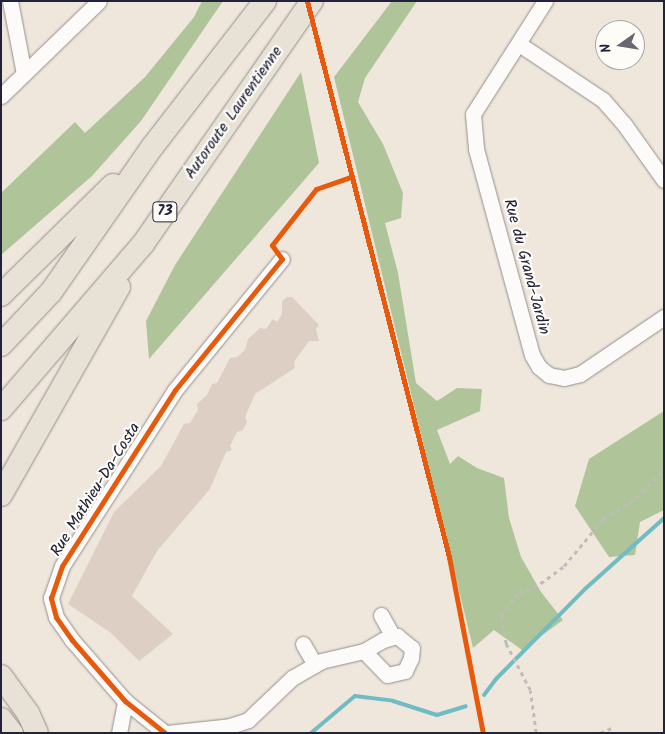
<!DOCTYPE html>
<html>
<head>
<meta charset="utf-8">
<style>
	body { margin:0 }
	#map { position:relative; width:665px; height:734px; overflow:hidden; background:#efe7dc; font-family:Kalam,sans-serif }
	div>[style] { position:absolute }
	.forest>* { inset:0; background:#afc599 }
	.stream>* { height:4px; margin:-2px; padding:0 2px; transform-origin:2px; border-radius:2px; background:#71bcc4 }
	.building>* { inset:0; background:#ddcfc4 }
	.path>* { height:2.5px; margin-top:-1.25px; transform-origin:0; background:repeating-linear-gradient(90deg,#bebcbd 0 4px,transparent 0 8px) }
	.roads { filter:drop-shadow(0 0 1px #938e8d) drop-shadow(0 0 1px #938e8d) }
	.minor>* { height:15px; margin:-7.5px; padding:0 7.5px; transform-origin:7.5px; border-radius:7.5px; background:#fdfbfa }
	.highway>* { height:22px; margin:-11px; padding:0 11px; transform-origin:11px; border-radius:11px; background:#e8e2d6 }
	.cycleway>* { height:5px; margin:-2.5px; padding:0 2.5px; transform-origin:2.5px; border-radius:2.5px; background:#e8590c }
	span { translate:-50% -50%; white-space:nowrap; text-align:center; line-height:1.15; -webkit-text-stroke:4.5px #fdfcf7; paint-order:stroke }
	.shield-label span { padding:1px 4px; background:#fdfcf7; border:1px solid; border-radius:4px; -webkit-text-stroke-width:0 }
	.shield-label { font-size:15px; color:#22223b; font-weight:700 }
	.street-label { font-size:16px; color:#22223b }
	.frame { position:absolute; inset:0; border:2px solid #22223b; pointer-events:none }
	.north { position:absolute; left:595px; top:20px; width:50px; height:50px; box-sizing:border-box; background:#fdfcf7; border:1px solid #a5a5ac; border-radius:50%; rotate:257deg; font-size:14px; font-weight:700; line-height:20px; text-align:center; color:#22223b }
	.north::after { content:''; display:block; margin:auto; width:18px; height:22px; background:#6a6773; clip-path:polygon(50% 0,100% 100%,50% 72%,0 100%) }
</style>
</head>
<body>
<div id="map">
	<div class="forest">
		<div style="clip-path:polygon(202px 1px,223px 1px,141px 121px,92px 176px,1px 255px,1px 193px,75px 122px,85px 133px,145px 77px,194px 17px)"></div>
		<div style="clip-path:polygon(392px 1px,417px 1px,365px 78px,358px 102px,383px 144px,403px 193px,401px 218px,385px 223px,398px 273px,416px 383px,437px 401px,457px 388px,482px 389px,480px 411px,437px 430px,450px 464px,458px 456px,477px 468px,504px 478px,509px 518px,521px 557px,541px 592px,563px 620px,522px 650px,494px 630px,473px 648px,334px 77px)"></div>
		<div style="clip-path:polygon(301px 72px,319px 163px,149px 359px,146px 321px,175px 265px)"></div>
		<div style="clip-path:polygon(664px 411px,664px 510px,640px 522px,635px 555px,609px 557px,575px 506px,589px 459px)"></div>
	</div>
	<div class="stream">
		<div style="left:484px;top:695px;width:21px;rotate:-53deg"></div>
		<div style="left:497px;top:678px;width:125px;rotate:-45.3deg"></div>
		<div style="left:585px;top:589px;width:106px;rotate:-41.9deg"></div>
		<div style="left:311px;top:733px;width:57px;rotate:-40.1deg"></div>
		<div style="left:355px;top:696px;width:38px;rotate:7deg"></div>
		<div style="left:393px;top:701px;width:46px;rotate:17.7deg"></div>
		<div style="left:437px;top:715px;width:30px;rotate:-17deg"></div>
	</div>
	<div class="building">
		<div style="clip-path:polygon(287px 297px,292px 297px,319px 325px,316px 329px,319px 341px,309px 341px,294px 362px,295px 368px,255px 394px,245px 417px,247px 422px,243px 430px,237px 432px,230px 446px,232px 450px,226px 452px,210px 489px,157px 551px,132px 596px,173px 634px,139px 661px,111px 633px,68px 604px,114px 512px,161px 466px,184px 424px,190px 423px,198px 410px,197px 404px,207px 395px,212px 384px,217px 383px,230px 358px,237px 357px,245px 350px,248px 339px,260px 328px,266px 329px,273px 319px,277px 322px,282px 314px,282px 301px)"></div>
	</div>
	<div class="path">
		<div style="left:536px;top:733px;width:43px;rotate:-97.9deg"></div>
		<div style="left:530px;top:690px;width:52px;rotate:-117.6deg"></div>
		<div style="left:506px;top:644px;width:28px;rotate:-100deg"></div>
		<div style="left:501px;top:616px;width:30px;rotate:-53deg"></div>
		<div style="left:519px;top:592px;width:16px;rotate:-15deg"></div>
		<div style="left:534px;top:588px;width:37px;rotate:-36deg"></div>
		<div style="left:564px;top:566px;width:61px;rotate:-50.3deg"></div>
		<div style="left:603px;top:519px;width:31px;rotate:-31deg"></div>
		<div style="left:630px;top:503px;width:47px;rotate:-43.3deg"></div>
		<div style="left:600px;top:733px;width:13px;rotate:-23deg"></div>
	</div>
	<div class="roads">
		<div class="minor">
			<div style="left:10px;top:1px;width:74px;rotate:79.1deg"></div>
			<div style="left:545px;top:1px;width:134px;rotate:122.5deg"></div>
			<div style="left:473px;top:114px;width:35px;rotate:85deg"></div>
			<div style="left:476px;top:149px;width:213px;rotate:74.8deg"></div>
			<div style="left:532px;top:355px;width:14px;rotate:60deg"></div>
			<div style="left:539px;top:367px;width:13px;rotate:39deg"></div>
			<div style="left:549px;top:375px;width:15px;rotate:11deg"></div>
			<div style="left:564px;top:378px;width:16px;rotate:-14deg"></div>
			<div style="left:580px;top:374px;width:102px;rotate:-34.2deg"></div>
			<div style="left:519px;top:44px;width:101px;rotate:33.7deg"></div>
			<div style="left:603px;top:100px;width:32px;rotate:49deg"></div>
			<div style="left:624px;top:124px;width:69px;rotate:54.5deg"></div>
			<div style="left:1px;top:96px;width:136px;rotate:-44.1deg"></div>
			<div style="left:381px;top:615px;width:25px;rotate:61deg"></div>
			<div style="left:303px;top:644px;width:24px;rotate:60deg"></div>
			<div style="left:119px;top:733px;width:33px;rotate:-79deg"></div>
			<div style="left:165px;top:733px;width:51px;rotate:-141.3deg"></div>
			<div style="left:125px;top:701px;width:81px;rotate:-131deg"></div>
			<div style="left:72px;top:640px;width:28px;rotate:-125deg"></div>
			<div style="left:56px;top:617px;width:20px;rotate:-105deg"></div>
			<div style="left:51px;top:598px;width:34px;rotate:-71deg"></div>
			<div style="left:62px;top:566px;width:209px;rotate:-57.3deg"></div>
			<div style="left:175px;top:390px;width:169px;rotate:-50.8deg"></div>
			<div style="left:167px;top:733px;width:63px;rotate:-6.3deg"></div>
			<div style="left:230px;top:726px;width:19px;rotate:-18deg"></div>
			<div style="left:248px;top:720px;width:61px;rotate:-43.7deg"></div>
			<div style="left:292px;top:678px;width:34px;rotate:-30deg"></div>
			<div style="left:321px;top:661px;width:44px;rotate:-13.1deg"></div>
			<div style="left:364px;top:651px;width:22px;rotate:-30deg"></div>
			<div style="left:383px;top:640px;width:15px;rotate:-16deg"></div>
			<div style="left:397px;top:636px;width:19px;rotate:39deg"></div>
			<div style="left:412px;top:648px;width:10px;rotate:96deg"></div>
			<div style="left:411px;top:658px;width:14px;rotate:115deg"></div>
			<div style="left:405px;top:671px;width:18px;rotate:167deg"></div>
			<div style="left:387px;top:675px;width:33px;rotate:-134deg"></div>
		</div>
		<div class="highway">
			<div style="left:1px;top:295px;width:157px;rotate:-44.5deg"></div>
			<div style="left:1px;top:345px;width:73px;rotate:-46.7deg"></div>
			<div style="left:51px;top:292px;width:178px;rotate:-55.1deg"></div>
			<div style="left:153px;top:146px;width:183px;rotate:-52.3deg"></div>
			<div style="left:1px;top:409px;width:218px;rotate:-49.3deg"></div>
			<div style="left:143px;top:244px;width:296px;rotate:-55.2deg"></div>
			<div style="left:1px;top:495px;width:239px;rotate:-60.4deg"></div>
			<div style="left:1px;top:676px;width:46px;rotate:53.9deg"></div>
			<div style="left:28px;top:713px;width:22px;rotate:66deg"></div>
			<div style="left:1px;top:719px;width:18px;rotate:52deg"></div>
		</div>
	</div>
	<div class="cycleway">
		<div style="left:307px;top:1px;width:574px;rotate:75.67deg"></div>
		<div style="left:449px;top:557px;width:179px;rotate:79.1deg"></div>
		<div style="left:165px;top:733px;width:51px;rotate:-141.3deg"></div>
		<div style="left:125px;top:701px;width:81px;rotate:-131deg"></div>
		<div style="left:72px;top:640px;width:28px;rotate:-125deg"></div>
		<div style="left:56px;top:617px;width:20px;rotate:-105deg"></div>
		<div style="left:51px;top:598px;width:34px;rotate:-71deg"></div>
		<div style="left:62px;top:566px;width:209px;rotate:-57.3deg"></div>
		<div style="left:175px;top:390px;width:169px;rotate:-50.8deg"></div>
		<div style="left:282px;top:259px;width:17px;rotate:-126deg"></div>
		<div style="left:272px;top:245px;width:71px;rotate:-51.8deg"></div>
		<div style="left:316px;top:189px;width:37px;rotate:-19deg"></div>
	</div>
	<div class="shield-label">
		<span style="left:165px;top:212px">73</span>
	</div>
	<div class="street-label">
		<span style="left:234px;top:113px;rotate:-55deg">Autoroute Laurentienne</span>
		<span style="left:526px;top:267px;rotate:75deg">Rue du Grand-Jardin</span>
		<span style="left:96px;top:490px;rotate:-58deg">Rue Mathieu-Da-Costa</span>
	</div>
	<div class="frame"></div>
	<div class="north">N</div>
</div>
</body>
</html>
